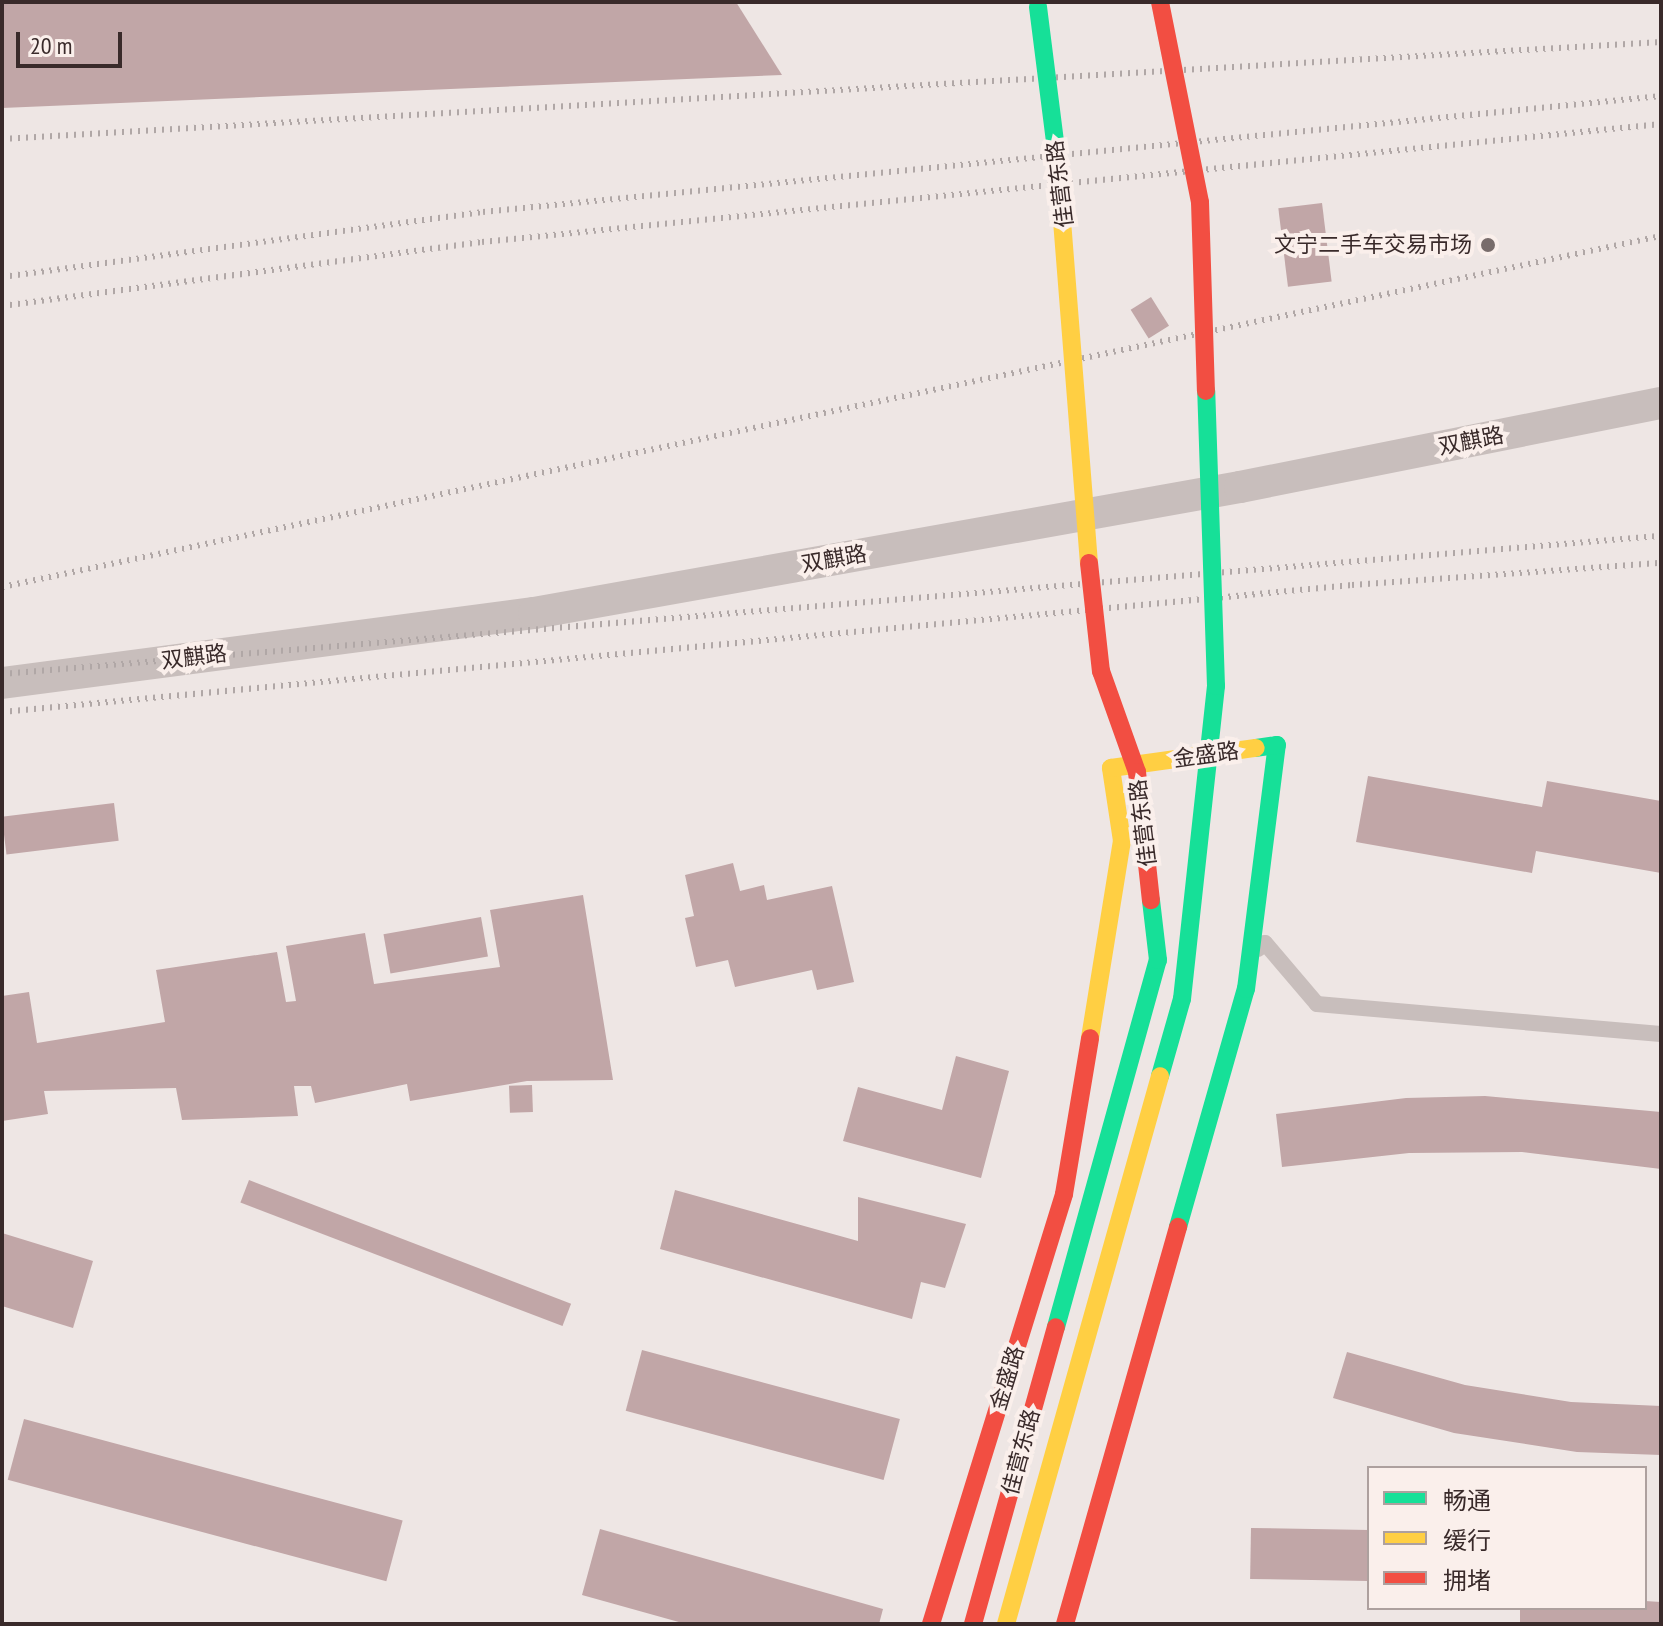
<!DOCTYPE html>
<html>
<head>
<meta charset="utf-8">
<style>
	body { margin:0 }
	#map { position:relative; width:1663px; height:1626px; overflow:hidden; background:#eee6e4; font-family:"PT Sans Narrow","Noto Sans SC",sans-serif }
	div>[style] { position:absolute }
	.building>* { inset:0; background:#c1a6a7; transform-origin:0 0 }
	.lane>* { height:16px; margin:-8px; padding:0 8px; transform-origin:8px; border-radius:8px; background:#c8bebc }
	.street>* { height:32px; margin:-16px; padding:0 16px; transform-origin:16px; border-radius:16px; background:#c8bebc }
	.fast>* { height:18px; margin:-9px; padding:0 9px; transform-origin:9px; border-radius:9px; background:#16e098 }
	.slow>* { height:18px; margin:-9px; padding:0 9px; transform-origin:9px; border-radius:9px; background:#ffcf43 }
	.jam>* { height:18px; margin:-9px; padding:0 9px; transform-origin:9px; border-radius:9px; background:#f24e42 }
	.rail>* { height:6px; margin-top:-3px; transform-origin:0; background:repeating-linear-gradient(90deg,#b0a7a6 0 2px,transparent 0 8px) }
	.fast-bridge>* { height:18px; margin:-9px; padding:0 9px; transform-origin:9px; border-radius:9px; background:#16e098 }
	.slow-bridge>* { height:18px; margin:-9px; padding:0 9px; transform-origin:9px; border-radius:9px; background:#ffcf43 }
	.jam-bridge>* { height:18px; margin:-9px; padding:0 9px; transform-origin:9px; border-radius:9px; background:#f24e42 }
	.dots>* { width:22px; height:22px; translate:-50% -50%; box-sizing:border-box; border:4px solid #faefeb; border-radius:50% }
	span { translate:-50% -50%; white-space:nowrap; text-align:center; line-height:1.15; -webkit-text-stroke:8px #faefeb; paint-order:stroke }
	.street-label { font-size:22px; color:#392a2a }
	.poi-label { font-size:22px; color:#392a2a }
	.right { translate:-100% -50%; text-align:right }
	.frame { position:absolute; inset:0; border:4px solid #392a2a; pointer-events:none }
	.legend { position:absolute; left:1367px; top:1466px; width:280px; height:144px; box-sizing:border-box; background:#faefeb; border:2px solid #ada09e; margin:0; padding:10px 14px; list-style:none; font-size:24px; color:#392a2a }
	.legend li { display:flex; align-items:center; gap:16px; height:40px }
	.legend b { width:40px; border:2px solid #ada09e }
	.scale { position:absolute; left:16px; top:32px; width:106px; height:36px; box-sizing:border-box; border:4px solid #392a2a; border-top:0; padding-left:10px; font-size:24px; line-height:28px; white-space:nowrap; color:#392a2a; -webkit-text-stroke:6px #faefeb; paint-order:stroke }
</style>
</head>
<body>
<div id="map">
	<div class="building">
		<div style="clip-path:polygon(2px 2px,736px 2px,782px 75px,2px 108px)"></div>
		<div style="left:1322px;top:203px;width:79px;height:44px;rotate:83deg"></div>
		<div style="left:1151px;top:297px;width:34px;height:24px;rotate:58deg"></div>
		<div style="clip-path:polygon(1368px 776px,1542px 807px,1547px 781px,1661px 801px,1661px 873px,1536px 851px,1532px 873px,1356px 842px)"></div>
		<div style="left:114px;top:803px;width:38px;height:113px;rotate:83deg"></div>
		<div style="clip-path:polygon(733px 863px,740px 891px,764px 885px,767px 900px,832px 886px,854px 982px,817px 990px,812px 970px,735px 987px,728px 960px,696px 967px,685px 918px,694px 916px,685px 875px)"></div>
		<div style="clip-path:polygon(583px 895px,613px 1080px,527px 1081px,410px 1101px,407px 1084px,315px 1103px,311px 1086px,294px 1086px,298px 1116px,182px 1120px,176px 1088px,44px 1091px,48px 1114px,2px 1121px,2px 996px,29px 992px,37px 1043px,165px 1022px,156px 970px,277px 952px,286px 1002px,296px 1001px,286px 946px,365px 933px,374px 984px,500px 967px,490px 910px)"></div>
		<div style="left:481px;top:917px;width:40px;height:99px;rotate:80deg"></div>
		<div style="clip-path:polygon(956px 1056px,1009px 1071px,981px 1178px,843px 1141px,858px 1087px,942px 1110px)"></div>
		<div style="left:532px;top:1085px;width:27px;height:23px;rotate:88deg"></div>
		<div style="clip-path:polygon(1485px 1096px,1661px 1112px,1661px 1169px,1522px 1152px,1409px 1153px,1282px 1167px,1276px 1114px,1406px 1098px)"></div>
		<div style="left:249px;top:1180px;width:345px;height:24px;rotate:21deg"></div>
		<div style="clip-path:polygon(675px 1190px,858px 1241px,858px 1197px,966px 1224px,945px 1288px,921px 1282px,912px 1319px,660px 1249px)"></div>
		<div style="clip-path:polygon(2px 1233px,93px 1261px,73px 1328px,2px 1306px)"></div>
		<div style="left:642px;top:1350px;width:267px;height:63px;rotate:15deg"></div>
		<div style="clip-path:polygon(1347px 1352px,1465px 1385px,1571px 1402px,1661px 1406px,1661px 1455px,1577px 1452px,1454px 1433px,1333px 1398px)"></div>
		<div style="left:24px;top:1419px;width:392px;height:63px;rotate:15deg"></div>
		<div style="left:1251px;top:1528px;width:118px;height:51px;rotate:1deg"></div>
		<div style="clip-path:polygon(600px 1529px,883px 1609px,879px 1624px,686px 1624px,582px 1595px)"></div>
		<div style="clip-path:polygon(1645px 1601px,1661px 1602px,1661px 1624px,1520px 1624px,1520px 1608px,1645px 1608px)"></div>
	</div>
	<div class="lane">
		<div style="left:1258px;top:949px;width:9px;rotate:-41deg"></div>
		<div style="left:1265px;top:943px;width:80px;rotate:49.6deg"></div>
		<div style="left:1317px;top:1004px;width:345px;rotate:5deg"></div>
	</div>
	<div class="street">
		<div style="left:2px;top:683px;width:537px;rotate:-7.5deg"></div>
		<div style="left:534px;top:613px;width:717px;rotate:-10.12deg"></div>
		<div style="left:1240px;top:487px;width:429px;rotate:-11.3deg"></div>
	</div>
	<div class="fast">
		<div style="left:1178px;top:1227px;width:248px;rotate:-74.1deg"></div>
		<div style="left:1246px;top:989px;width:246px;rotate:-82.8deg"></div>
		<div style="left:1277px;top:745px;width:21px;rotate:172deg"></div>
	</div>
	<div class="slow">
		<div style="left:1090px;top:1038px;width:200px;rotate:-80.8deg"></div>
		<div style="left:1122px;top:841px;width:74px;rotate:-98.6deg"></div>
		<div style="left:1111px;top:768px;width:146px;rotate:-7.9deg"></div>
	</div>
	<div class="jam">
		<div style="left:931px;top:1624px;width:450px;rotate:-72.8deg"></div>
		<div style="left:1064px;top:1194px;width:158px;rotate:-80.5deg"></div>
		<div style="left:1065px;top:1624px;width:413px;rotate:-74.1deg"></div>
	</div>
	<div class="rail">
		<div style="left:2px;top:139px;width:1662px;rotate:-3.35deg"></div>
		<div style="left:2px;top:277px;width:485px;rotate:-7.7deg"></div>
		<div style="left:483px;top:212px;width:1184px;rotate:-5.62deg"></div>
		<div style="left:2px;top:306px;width:484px;rotate:-7.6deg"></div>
		<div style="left:482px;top:242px;width:1185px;rotate:-5.72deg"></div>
		<div style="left:2px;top:587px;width:1696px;rotate:-11.95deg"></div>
		<div style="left:2px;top:674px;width:1665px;rotate:-4.76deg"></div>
		<div style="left:2px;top:712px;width:1356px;rotate:-5.37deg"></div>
		<div style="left:1352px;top:585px;width:310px;rotate:-4.1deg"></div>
	</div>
	<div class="fast-bridge">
		<div style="left:1038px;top:7px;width:151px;rotate:82.8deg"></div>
		<div style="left:1160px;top:1076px;width:80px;rotate:-74.1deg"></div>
		<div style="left:1182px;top:999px;width:315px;rotate:-83.8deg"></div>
		<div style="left:1216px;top:686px;width:295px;rotate:-91.9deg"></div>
		<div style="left:1056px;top:1327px;width:381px;rotate:-74.5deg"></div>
		<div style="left:1158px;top:960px;width:60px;rotate:-96.7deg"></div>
	</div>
	<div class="slow-bridge">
		<div style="left:1057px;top:157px;width:407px;rotate:85.5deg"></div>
		<div style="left:1006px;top:1624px;width:569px;rotate:-74.3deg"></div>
	</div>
	<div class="jam-bridge">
		<div style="left:1160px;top:2px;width:204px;rotate:78.7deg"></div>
		<div style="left:1200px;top:202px;width:189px;rotate:88.2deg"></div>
		<div style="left:1089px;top:563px;width:109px;rotate:83.7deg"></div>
		<div style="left:1101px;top:671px;width:107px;rotate:70.4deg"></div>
		<div style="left:1137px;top:772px;width:129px;rotate:83.8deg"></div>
		<div style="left:973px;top:1624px;width:308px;rotate:-74.4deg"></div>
	</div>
	<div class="dots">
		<div style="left:1488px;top:245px;background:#786c6b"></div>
	</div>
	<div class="street-label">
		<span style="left:1060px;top:184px;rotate:-97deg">佳营东路</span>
		<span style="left:1471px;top:441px;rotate:-11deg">双麒路</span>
		<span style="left:834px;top:559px;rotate:-10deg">双麒路</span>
		<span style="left:194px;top:657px;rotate:-7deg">双麒路</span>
		<span style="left:1206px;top:755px;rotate:-8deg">金盛路</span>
		<span style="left:1143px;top:823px;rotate:-97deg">佳营东路</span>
		<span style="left:1007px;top:1378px;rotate:-73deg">金盛路</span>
		<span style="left:1021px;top:1452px;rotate:-75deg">佳营东路</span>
	</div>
	<div class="poi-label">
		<span class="right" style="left:1472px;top:245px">文宁二手车交易市场</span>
	</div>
	<div class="frame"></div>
	<ul class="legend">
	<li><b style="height:10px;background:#16e098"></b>畅通</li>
	<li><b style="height:10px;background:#ffcf43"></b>缓行</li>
	<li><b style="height:10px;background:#f24e42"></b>拥堵</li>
	</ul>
	<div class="scale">20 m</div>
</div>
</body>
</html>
